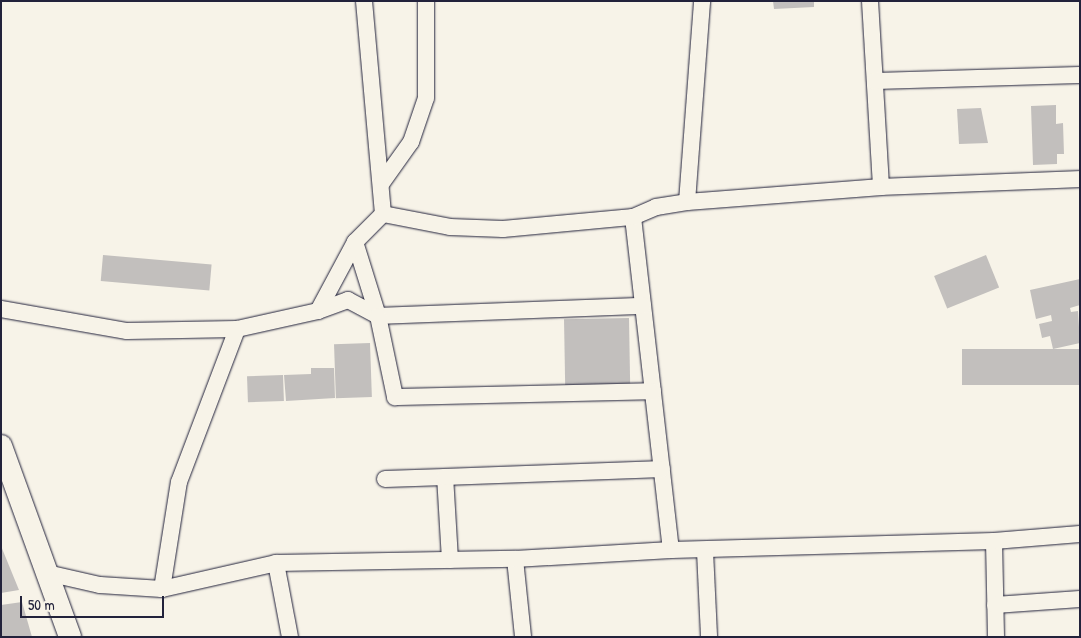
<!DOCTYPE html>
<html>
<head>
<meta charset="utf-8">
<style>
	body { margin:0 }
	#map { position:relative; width:1081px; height:638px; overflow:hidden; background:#f7f3e8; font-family:"Patrick Hand",sans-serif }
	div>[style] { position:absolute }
	.building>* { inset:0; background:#c2bfbd; transform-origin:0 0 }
	.roads { filter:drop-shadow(0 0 1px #22223b) drop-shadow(0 0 1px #22223b) }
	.street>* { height:16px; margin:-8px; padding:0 8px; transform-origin:8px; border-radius:8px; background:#f7f3e8 }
	.secondary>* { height:22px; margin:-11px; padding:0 11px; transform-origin:11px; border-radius:11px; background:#f7f3e8 }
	span { translate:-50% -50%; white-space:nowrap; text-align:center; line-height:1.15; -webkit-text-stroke:4.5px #f7f3e8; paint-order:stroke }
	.frame { position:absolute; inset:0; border:2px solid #22223b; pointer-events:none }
	.scale { position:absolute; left:20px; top:596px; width:144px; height:22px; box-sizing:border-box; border:2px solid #22223b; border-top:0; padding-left:6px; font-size:15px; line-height:18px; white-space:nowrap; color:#22223b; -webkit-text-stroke:4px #f7f3e8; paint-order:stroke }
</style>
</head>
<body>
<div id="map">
	<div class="building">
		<div style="clip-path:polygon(773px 1px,814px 1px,814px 7px,774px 9px)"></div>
		<div style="clip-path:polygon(1056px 105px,1056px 124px,1063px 123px,1064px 154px,1057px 154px,1057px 164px,1033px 165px,1031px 106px)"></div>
		<div style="clip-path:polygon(981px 108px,988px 143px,959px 144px,957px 109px)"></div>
		<div style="left:103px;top:255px;width:109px;height:26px;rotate:5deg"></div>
		<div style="left:986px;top:255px;width:35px;height:56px;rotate:68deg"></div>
		<div style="clip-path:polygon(1080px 279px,1080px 305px,1070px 308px,1071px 312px,1078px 311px,1080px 343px,1053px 349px,1050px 336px,1042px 338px,1039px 324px,1052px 321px,1051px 315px,1036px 319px,1030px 290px)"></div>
		<div style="left:629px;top:318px;width:68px;height:65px;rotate:89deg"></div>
		<div style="left:370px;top:343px;width:54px;height:36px;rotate:88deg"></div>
		<div style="left:1080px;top:349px;width:36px;height:118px;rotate:90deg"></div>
		<div style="clip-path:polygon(311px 368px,334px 368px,335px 398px,286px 401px,284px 375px,311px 374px)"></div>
		<div style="left:283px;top:375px;width:26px;height:36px;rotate:88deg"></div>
		<div style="clip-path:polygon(1px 546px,19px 590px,1px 593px)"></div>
		<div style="clip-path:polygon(22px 602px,32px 637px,1px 637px,1px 605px)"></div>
	</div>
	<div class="roads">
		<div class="street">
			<div style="left:364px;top:1px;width:214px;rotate:84.9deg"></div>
			<div style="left:870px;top:1px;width:186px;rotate:86.6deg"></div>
			<div style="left:875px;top:81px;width:205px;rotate:-1.7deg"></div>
			<div style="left:381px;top:184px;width:52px;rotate:-54.5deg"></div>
			<div style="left:411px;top:142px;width:46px;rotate:-71.2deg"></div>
			<div style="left:426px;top:98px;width:97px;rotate:-90deg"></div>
			<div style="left:687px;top:202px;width:202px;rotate:-85.7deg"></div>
			<div style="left:633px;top:217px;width:335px;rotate:83.5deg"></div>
			<div style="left:355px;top:242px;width:77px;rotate:72.7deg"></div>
			<div style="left:378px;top:316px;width:265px;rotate:-2.2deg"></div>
			<div style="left:1px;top:309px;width:128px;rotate:9.9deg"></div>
			<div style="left:127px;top:331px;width:110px;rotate:-1deg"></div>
			<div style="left:318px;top:311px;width:32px;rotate:-20deg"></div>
			<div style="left:348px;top:300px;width:34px;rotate:28deg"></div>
			<div style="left:378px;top:316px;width:83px;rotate:78.1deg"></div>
			<div style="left:395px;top:397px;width:258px;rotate:-1.3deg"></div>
			<div style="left:385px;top:479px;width:60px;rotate:-1.9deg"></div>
			<div style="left:994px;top:541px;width:96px;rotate:88.8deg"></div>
			<div style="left:705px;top:551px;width:86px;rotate:87.3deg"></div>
			<div style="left:515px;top:559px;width:78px;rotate:84.1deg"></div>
			<div style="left:450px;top:560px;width:83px;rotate:-93.4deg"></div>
			<div style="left:445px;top:477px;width:217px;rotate:-2.1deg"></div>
			<div style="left:276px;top:563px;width:75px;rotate:79.3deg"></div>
			<div style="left:47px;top:573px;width:54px;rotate:12.8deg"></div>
			<div style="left:100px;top:585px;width:62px;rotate:3.7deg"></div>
			<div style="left:162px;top:589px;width:117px;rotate:-12.8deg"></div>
			<div style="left:276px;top:563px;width:239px;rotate:-1deg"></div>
			<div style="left:515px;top:559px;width:156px;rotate:-3.3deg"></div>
			<div style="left:671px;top:550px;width:323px;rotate:-1.6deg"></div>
			<div style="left:994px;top:541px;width:86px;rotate:-4.7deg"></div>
			<div style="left:162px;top:589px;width:108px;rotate:-81deg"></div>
			<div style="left:179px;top:482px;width:164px;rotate:-69.2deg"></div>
			<div style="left:237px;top:329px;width:83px;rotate:-12.5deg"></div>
			<div style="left:318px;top:311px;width:78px;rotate:-61.8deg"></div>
			<div style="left:355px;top:242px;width:40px;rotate:-45deg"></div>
			<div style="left:383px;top:214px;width:68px;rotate:11deg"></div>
			<div style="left:450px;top:227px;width:53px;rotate:2.2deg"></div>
			<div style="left:503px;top:229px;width:131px;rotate:-5.3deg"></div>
			<div style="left:633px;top:217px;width:25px;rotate:-23deg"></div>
			<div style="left:656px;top:207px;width:31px;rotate:-9deg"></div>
			<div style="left:687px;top:202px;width:195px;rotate:-4.4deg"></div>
			<div style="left:881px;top:187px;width:199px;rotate:-2.3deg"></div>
			<div style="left:995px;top:605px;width:85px;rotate:-4deg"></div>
		</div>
		<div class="secondary">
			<div style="left:1px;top:446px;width:203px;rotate:70.1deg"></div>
		</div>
	</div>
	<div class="frame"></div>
	<div class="scale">50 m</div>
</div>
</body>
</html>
